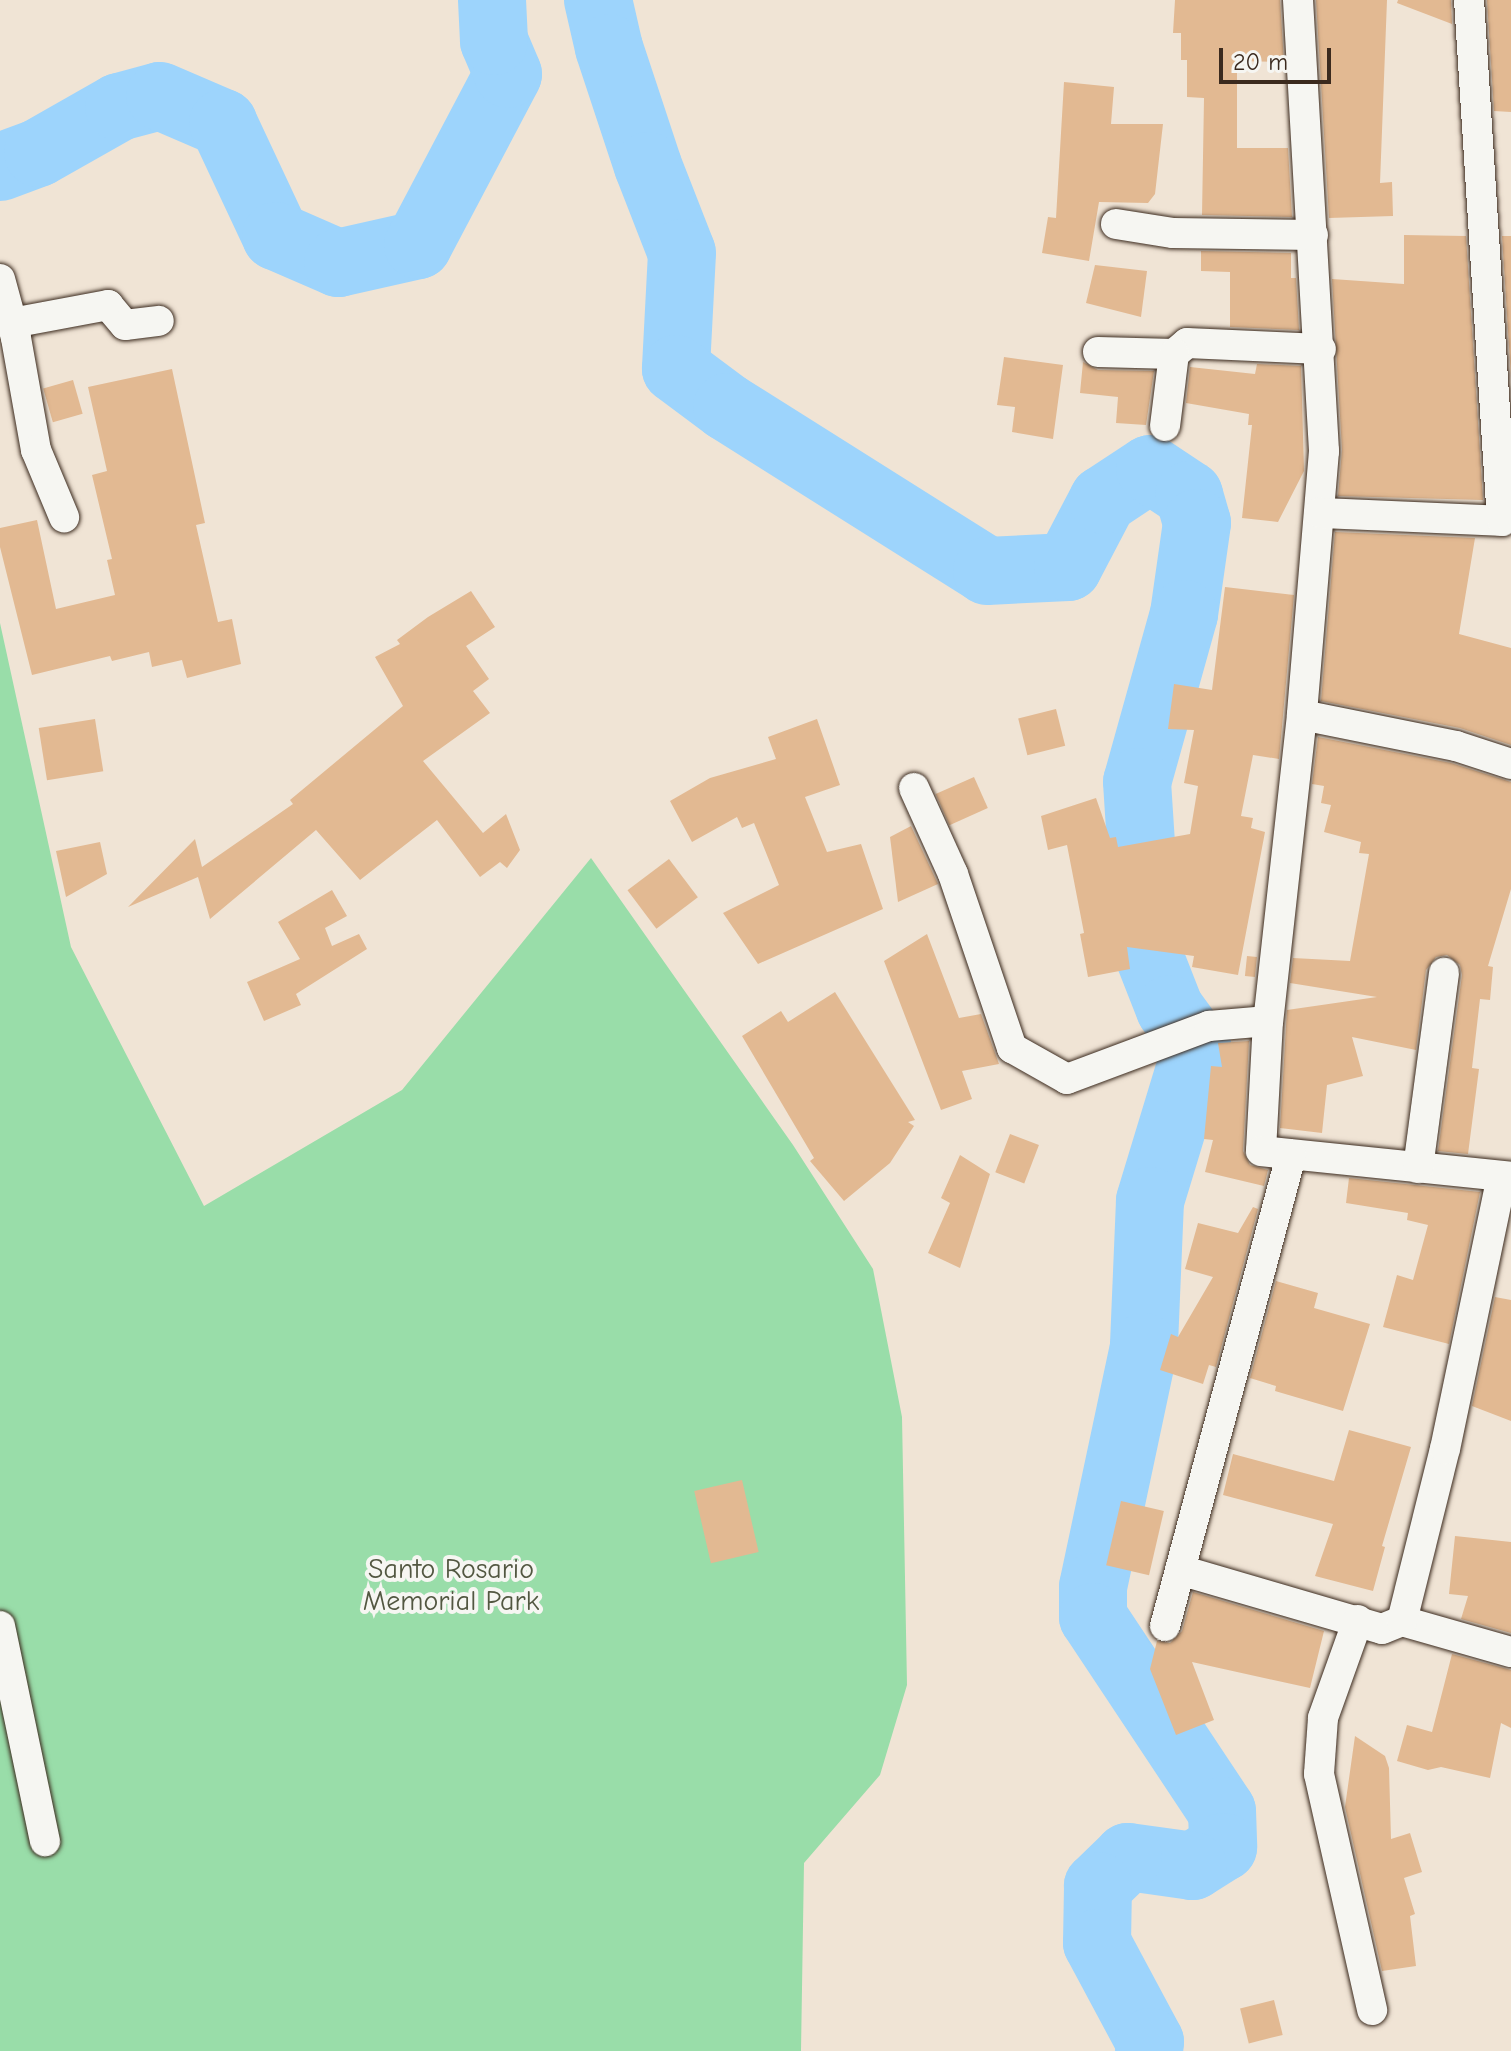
<!DOCTYPE html>
<html>
<head>
<meta charset="utf-8">
<style>
	body { margin:0 }
	#map { position:relative; width:1511px; height:2051px; overflow:hidden; background:#f0e4d5; font-family:"Comic Neue",sans-serif }
	div>[style] { position:absolute }
	.green>* { inset:0; background:#99dda9 }
	.river>* { height:68px; margin:-34px; padding:0 34px; transform-origin:34px; border-radius:34px; background:#9dd4fc }
	.building>* { inset:0; background:#e2b992; transform-origin:0 0 }
	.roads { filter:drop-shadow(0 0 2px #3b2a1e) drop-shadow(0 0 2px #3b2a1e) }
	.street>* { height:30px; margin:-15px; padding:0 15px; transform-origin:15px; border-radius:15px; background:#f6f6f2 }
	span { translate:-50% -50%; white-space:nowrap; text-align:center; line-height:1.15; -webkit-text-stroke:8px #f6f6f2; paint-order:stroke }
	.park-label { font-size:28px; color:#525741 }
	.scale { position:absolute; left:1219px; top:48px; width:112px; height:36px; box-sizing:border-box; border:4px solid #3b2a1e; border-top:0; padding-left:10px; font-size:24px; line-height:28px; white-space:nowrap; color:#3b2a1e; -webkit-text-stroke:6px #f6f6f2; paint-order:stroke }
</style>
</head>
<body>
<div id="map">
	<div class="green">
		<div style="clip-path:polygon(0 623px,71px 947px,204px 1206px,402px 1090px,591px 858px,793px 1145px,873px 1269px,902px 1417px,907px 1685px,880px 1775px,804px 1863px,801px 2051px,0 2051px)"></div>
	</div>
	<div class="river">
		<div style="left:598px;top:0;width:49px;rotate:77.1deg"></div>
		<div style="left:609px;top:48px;width:124px;rotate:71.7deg"></div>
		<div style="left:648px;top:166px;width:93px;rotate:68.7deg"></div>
		<div style="left:682px;top:253px;width:116px;rotate:93deg"></div>
		<div style="left:676px;top:369px;width:64px;rotate:36.7deg"></div>
		<div style="left:727px;top:407px;width:307px;rotate:32.2deg"></div>
		<div style="left:987px;top:571px;width:81px;rotate:-2.8deg"></div>
		<div style="left:1068px;top:567px;width:76px;rotate:-62.4deg"></div>
		<div style="left:1103px;top:500px;width:56px;rotate:-33.4deg"></div>
		<div style="left:1150px;top:469px;width:47px;rotate:33.7deg"></div>
		<div style="left:1189px;top:495px;width:29px;rotate:74deg"></div>
		<div style="left:1197px;top:523px;width:92px;rotate:98.1deg"></div>
		<div style="left:1184px;top:614px;width:174px;rotate:105.6deg"></div>
		<div style="left:1137px;top:782px;width:171px;rotate:86.3deg"></div>
		<div style="left:1148px;top:953px;width:60px;rotate:68.6deg"></div>
		<div style="left:1170px;top:1009px;width:46px;rotate:53.9deg"></div>
		<div style="left:1197px;top:1046px;width:162px;rotate:106.9deg"></div>
		<div style="left:1150px;top:1201px;width:146px;rotate:92.4deg"></div>
		<div style="left:1144px;top:1347px;width:245px;rotate:102deg"></div>
		<div style="left:1093px;top:1587px;width:30px;rotate:90deg"></div>
		<div style="left:1093px;top:1617px;width:233px;rotate:56.4deg"></div>
		<div style="left:1222px;top:1811px;width:36px;rotate:88deg"></div>
		<div style="left:1223px;top:1847px;width:36px;rotate:148deg"></div>
		<div style="left:1193px;top:1866px;width:66px;rotate:-172.1deg"></div>
		<div style="left:1128px;top:1857px;width:42px;rotate:136deg"></div>
		<div style="left:1098px;top:1886px;width:57px;rotate:91deg"></div>
		<div style="left:1097px;top:1943px;width:112px;rotate:61.8deg"></div>
		<div style="left:1150px;top:2042px;width:9px;rotate:96deg"></div>
		<div style="left:0;top:167px;width:40px;rotate:-20.2deg"></div>
		<div style="left:38px;top:153px;width:93px;rotate:-29.6deg"></div>
		<div style="left:119px;top:107px;width:42px;rotate:-15deg"></div>
		<div style="left:160px;top:96px;width:69px;rotate:23.2deg"></div>
		<div style="left:223px;top:123px;width:125px;rotate:64.9deg"></div>
		<div style="left:276px;top:236px;width:68px;rotate:23.5deg"></div>
		<div style="left:338px;top:263px;width:82px;rotate:-12.7deg"></div>
		<div style="left:418px;top:245px;width:193px;rotate:-62.2deg"></div>
		<div style="left:508px;top:74px;width:36px;rotate:-113deg"></div>
		<div style="left:494px;top:41px;width:41px;rotate:-92.8deg"></div>
	</div>
	<div class="building">
		<div style="clip-path:polygon(1175px 0,1280px 0,1284px 62px,1237px 61px,1237px 148px,1288px 148px,1292px 217px,1202px 215px,1204px 98px,1187px 97px,1187px 60px,1181px 60px,1181px 33px,1173px 33px)"></div>
		<div style="clip-path:polygon(1316px 0,1387px 0,1380px 183px,1392px 182px,1393px 216px,1329px 218px)"></div>
		<div style="clip-path:polygon(1398px 0,1451px 0,1452px 24px,1397px 3px)"></div>
		<div style="clip-path:polygon(1487px 0,1511px 0,1511px 112px,1494px 111px)"></div>
		<div style="clip-path:polygon(1064px 82px,1114px 87px,1111px 124px,1163px 124px,1155px 194px,1148px 203px,1099px 202px,1089px 261px,1042px 253px,1048px 217px,1056px 218px)"></div>
		<div style="clip-path:polygon(1404px 235px,1466px 236px,1483px 500px,1338px 496px,1342px 450px,1332px 279px,1404px 284px)"></div>
		<div style="clip-path:polygon(1502px 236px,1511px 236px,1511px 378px)"></div>
		<div style="clip-path:polygon(1201px 251px,1291px 253px,1291px 278px,1296px 278px,1299px 330px,1230px 327px,1230px 272px,1201px 271px)"></div>
		<div style="clip-path:polygon(1095px 265px,1147px 271px,1141px 317px,1086px 303px)"></div>
		<div style="clip-path:polygon(1004px 357px,1063px 365px,1053px 439px,1012px 432px,1015px 407px,997px 405px)"></div>
		<div style="clip-path:polygon(1083px 362px,1098px 370px,1154px 371px,1146px 425px,1116px 423px,1118px 397px,1080px 393px)"></div>
		<div style="clip-path:polygon(1257px 364px,1301px 366px,1304px 471px,1278px 522px,1242px 518px,1252px 425px,1248px 425px,1249px 414px,1186px 403px,1190px 367px,1255px 374px)"></div>
		<div style="clip-path:polygon(172px 369px,205px 523px,196px 525px,218px 622px,232px 619px,241px 664px,187px 678px,182px 660px,152px 667px,149px 652px,112px 661px,110px 656px,32px 675px,0 547px,0 528px,37px 520px,56px 609px,115px 595px,107px 560px,112px 559px,92px 475px,107px 471px,88px 387px)"></div>
		<div style="left:73px;top:380px;width:35px;height:31px;rotate:74deg"></div>
		<div style="clip-path:polygon(1335px 532px,1475px 538px,1459px 634px,1511px 648px,1511px 745px,1460px 728px,1321px 701px)"></div>
		<div style="clip-path:polygon(1225px 587px,1294px 595px,1279px 759px,1253px 755px,1241px 816px,1253px 818px,1251px 828px,1265px 832px,1238px 975px,1192px 967px,1194px 956px,1127px 947px,1130px 969px,1088px 977px,1080px 934px,1084px 933px,1067px 845px,1048px 850px,1041px 816px,1096px 798px,1110px 838px,1116px 837px,1118px 847px,1190px 834px,1198px 786px,1184px 783px,1194px 730px,1168px 729px,1174px 684px,1212px 690px)"></div>
		<div style="clip-path:polygon(471px 591px,495px 627px,466px 646px,489px 679px,473px 691px,490px 713px,423px 761px,483px 833px,506px 814px,520px 850px,507px 868px,500px 862px,480px 877px,437px 820px,360px 880px,316px 830px,210px 919px,198px 877px,128px 907px,195px 839px,202px 867px,293px 804px,290px 800px,403px 706px,375px 657px,400px 644px,397px 640px,428px 617px)"></div>
		<div style="left:1056px;top:709px;width:38px;height:39px;rotate:76deg"></div>
		<div style="left:95px;top:719px;width:53px;height:57px;rotate:81deg"></div>
		<div style="clip-path:polygon(817px 719px,840px 785px,805px 797px,827px 852px,861px 844px,883px 909px,758px 964px,723px 913px,779px 885px,754px 823px,742px 828px,737px 817px,692px 842px,670px 801px,710px 778px,776px 759px,768px 737px)"></div>
		<div style="clip-path:polygon(1318px 737px,1451px 763px,1511px 782px,1511px 889px,1488px 966px,1493px 967px,1490px 1000px,1480px 999px,1472px 1068px,1479px 1069px,1468px 1154px,1438px 1151px,1462px 975px,1460px 965px,1447px 955px,1436px 957px,1426px 970px,1416px 1050px,1352px 1037px,1363px 1076px,1327px 1085px,1322px 1133px,1280px 1128px,1287px 1010px,1377px 997px,1290px 983px,1293px 958px,1350px 961px,1369px 854px,1359px 853px,1361px 842px,1324px 832px,1331px 805px,1321px 803px,1324px 786px,1312px 784px)"></div>
		<div style="left:974px;top:777px;width:34px;height:42px;rotate:66deg"></div>
		<div style="clip-path:polygon(911px 826px,938px 884px,898px 902px,890px 837px)"></div>
		<div style="clip-path:polygon(100px 842px,107px 874px,66px 897px,56px 851px)"></div>
		<div style="left:669px;top:859px;width:48px;height:52px;rotate:53deg"></div>
		<div style="clip-path:polygon(332px 890px,347px 916px,325px 928px,332px 946px,359px 934px,367px 949px,296px 994px,301px 1005px,264px 1021px,247px 982px,300px 959px,278px 922px)"></div>
		<div style="clip-path:polygon(927px 934px,959px 1018px,981px 1014px,999px 1064px,962px 1071px,972px 1099px,941px 1110px,884px 961px)"></div>
		<div style="left:1247px;top:956px;width:10px;height:20px;rotate:6deg"></div>
		<div style="clip-path:polygon(835px 992px,915px 1120px,908px 1122px,914px 1126px,890px 1163px,844px 1201px,810px 1161px,814px 1158px,742px 1036px,781px 1011px,788px 1022px)"></div>
		<div style="clip-path:polygon(1249px 1041px,1243px 1151px,1250px 1165px,1268px 1170px,1264px 1186px,1205px 1172px,1213px 1140px,1204px 1139px,1211px 1066px,1222px 1067px,1218px 1043px)"></div>
		<div style="left:1010px;top:1134px;width:31px;height:41px;rotate:21deg"></div>
		<div style="clip-path:polygon(960px 1155px,990px 1174px,960px 1268px,928px 1253px,950px 1203px,941px 1198px)"></div>
		<div style="clip-path:polygon(1349px 1178px,1480px 1192px,1449px 1344px,1383px 1327px,1397px 1275px,1413px 1280px,1428px 1225px,1407px 1220px,1408px 1213px,1346px 1203px)"></div>
		<div style="clip-path:polygon(1253px 1207px,1258px 1209px,1216px 1367px,1209px 1365px,1203px 1384px,1160px 1370px,1171px 1334px,1178px 1337px,1213px 1277px,1185px 1269px,1198px 1223px,1238px 1233px)"></div>
		<div style="clip-path:polygon(1276px 1281px,1318px 1293px,1314px 1308px,1370px 1324px,1343px 1411px,1275px 1391px,1276px 1386px,1250px 1378px)"></div>
		<div style="clip-path:polygon(1495px 1297px,1511px 1300px,1511px 1421px,1472px 1406px)"></div>
		<div style="clip-path:polygon(1349px 1430px,1411px 1447px,1382px 1546px,1385px 1547px,1373px 1591px,1315px 1576px,1333px 1524px,1223px 1495px,1233px 1454px,1334px 1481px)"></div>
		<div style="left:742px;top:1480px;width:74px;height:49px;rotate:77deg"></div>
		<div style="left:1121px;top:1501px;width:44px;height:66px;rotate:13deg"></div>
		<div style="clip-path:polygon(1455px 1536px,1511px 1542px,1511px 1633px,1461px 1619px,1468px 1596px,1449px 1594px)"></div>
		<div style="clip-path:polygon(1193px 1592px,1324px 1631px,1310px 1688px,1192px 1662px,1214px 1720px,1176px 1735px,1150px 1669px,1157px 1641px,1170px 1643px,1182px 1631px)"></div>
		<div style="clip-path:polygon(1452px 1654px,1511px 1670px,1511px 1728px,1501px 1723px,1490px 1778px,1441px 1767px,1428px 1770px,1397px 1761px,1407px 1725px,1432px 1732px)"></div>
		<div style="clip-path:polygon(1355px 1736px,1385px 1756px,1389px 1768px,1391px 1839px,1410px 1833px,1422px 1872px,1404px 1878px,1415px 1914px,1410px 1916px,1416px 1966px,1382px 1971px,1345px 1807px)"></div>
		<div style="left:1274px;top:2000px;width:36px;height:35px;rotate:76deg"></div>
	</div>
	<div class="roads">
		<div class="street">
			<div style="left:1298px;top:0;width:452px;rotate:86.7deg"></div>
			<div style="left:1324px;top:451px;width:265px;rotate:94.8deg"></div>
			<div style="left:1302px;top:715px;width:308px;rotate:96.3deg"></div>
			<div style="left:1268px;top:1021px;width:130px;rotate:93.1deg"></div>
			<div style="left:1261px;top:1151px;width:251px;rotate:5.9deg"></div>
			<div style="left:1116px;top:224px;width:58px;rotate:9deg"></div>
			<div style="left:1173px;top:233px;width:140px;rotate:0.8deg"></div>
			<div style="left:0;top:279px;width:61px;rotate:74.8deg"></div>
			<div style="left:16px;top:338px;width:114px;rotate:79.9deg"></div>
			<div style="left:36px;top:450px;width:73px;rotate:67.3deg"></div>
			<div style="left:12px;top:323px;width:98px;rotate:-10.6deg"></div>
			<div style="left:108px;top:305px;width:26px;rotate:50deg"></div>
			<div style="left:125px;top:325px;width:34px;rotate:-7deg"></div>
			<div style="left:1098px;top:352px;width:76px;rotate:1.5deg"></div>
			<div style="left:1174px;top:354px;width:17px;rotate:-40deg"></div>
			<div style="left:1187px;top:343px;width:134px;rotate:2.6deg"></div>
			<div style="left:1165px;top:426px;width:73px;rotate:-82.9deg"></div>
			<div style="left:1320px;top:513px;width:182px;rotate:2.5deg"></div>
			<div style="left:1502px;top:521px;width:522px;rotate:-93.62deg"></div>
			<div style="left:1302px;top:715px;width:157px;rotate:11.4deg"></div>
			<div style="left:1456px;top:746px;width:58px;rotate:18.1deg"></div>
			<div style="left:914px;top:788px;width:94px;rotate:65.6deg"></div>
			<div style="left:953px;top:874px;width:184px;rotate:71.3deg"></div>
			<div style="left:1012px;top:1048px;width:63px;rotate:29.4deg"></div>
			<div style="left:1067px;top:1079px;width:152px;rotate:-20.5deg"></div>
			<div style="left:1209px;top:1026px;width:59px;rotate:-4.8deg"></div>
			<div style="left:1418px;top:1168px;width:197px;rotate:-82.4deg"></div>
			<div style="left:1180px;top:1570px;width:210px;rotate:16.3deg"></div>
			<div style="left:1382px;top:1629px;width:22px;rotate:-22deg"></div>
			<div style="left:1402px;top:1621px;width:113px;rotate:15.9deg"></div>
			<div style="left:1358px;top:1620px;width:104px;rotate:109.7deg"></div>
			<div style="left:1323px;top:1718px;width:56px;rotate:94.1deg"></div>
			<div style="left:1319px;top:1774px;width:242px;rotate:77.3deg"></div>
			<div style="left:1402px;top:1621px;width:177px;rotate:-76deg"></div>
			<div style="left:1445px;top:1449px;width:278px;rotate:-78.2deg"></div>
			<div style="left:0;top:1626px;width:220px;rotate:78.2deg"></div>
			<div style="left:1165px;top:1626px;width:488px;rotate:-75deg"></div>
		</div>
	</div>
	<div class="park-label">
		<span style="left:451px;top:1585px">Santo Rosario<br>Memorial Park</span>
	</div>
	<div class="scale">20 m</div>
</div>
</body>
</html>
